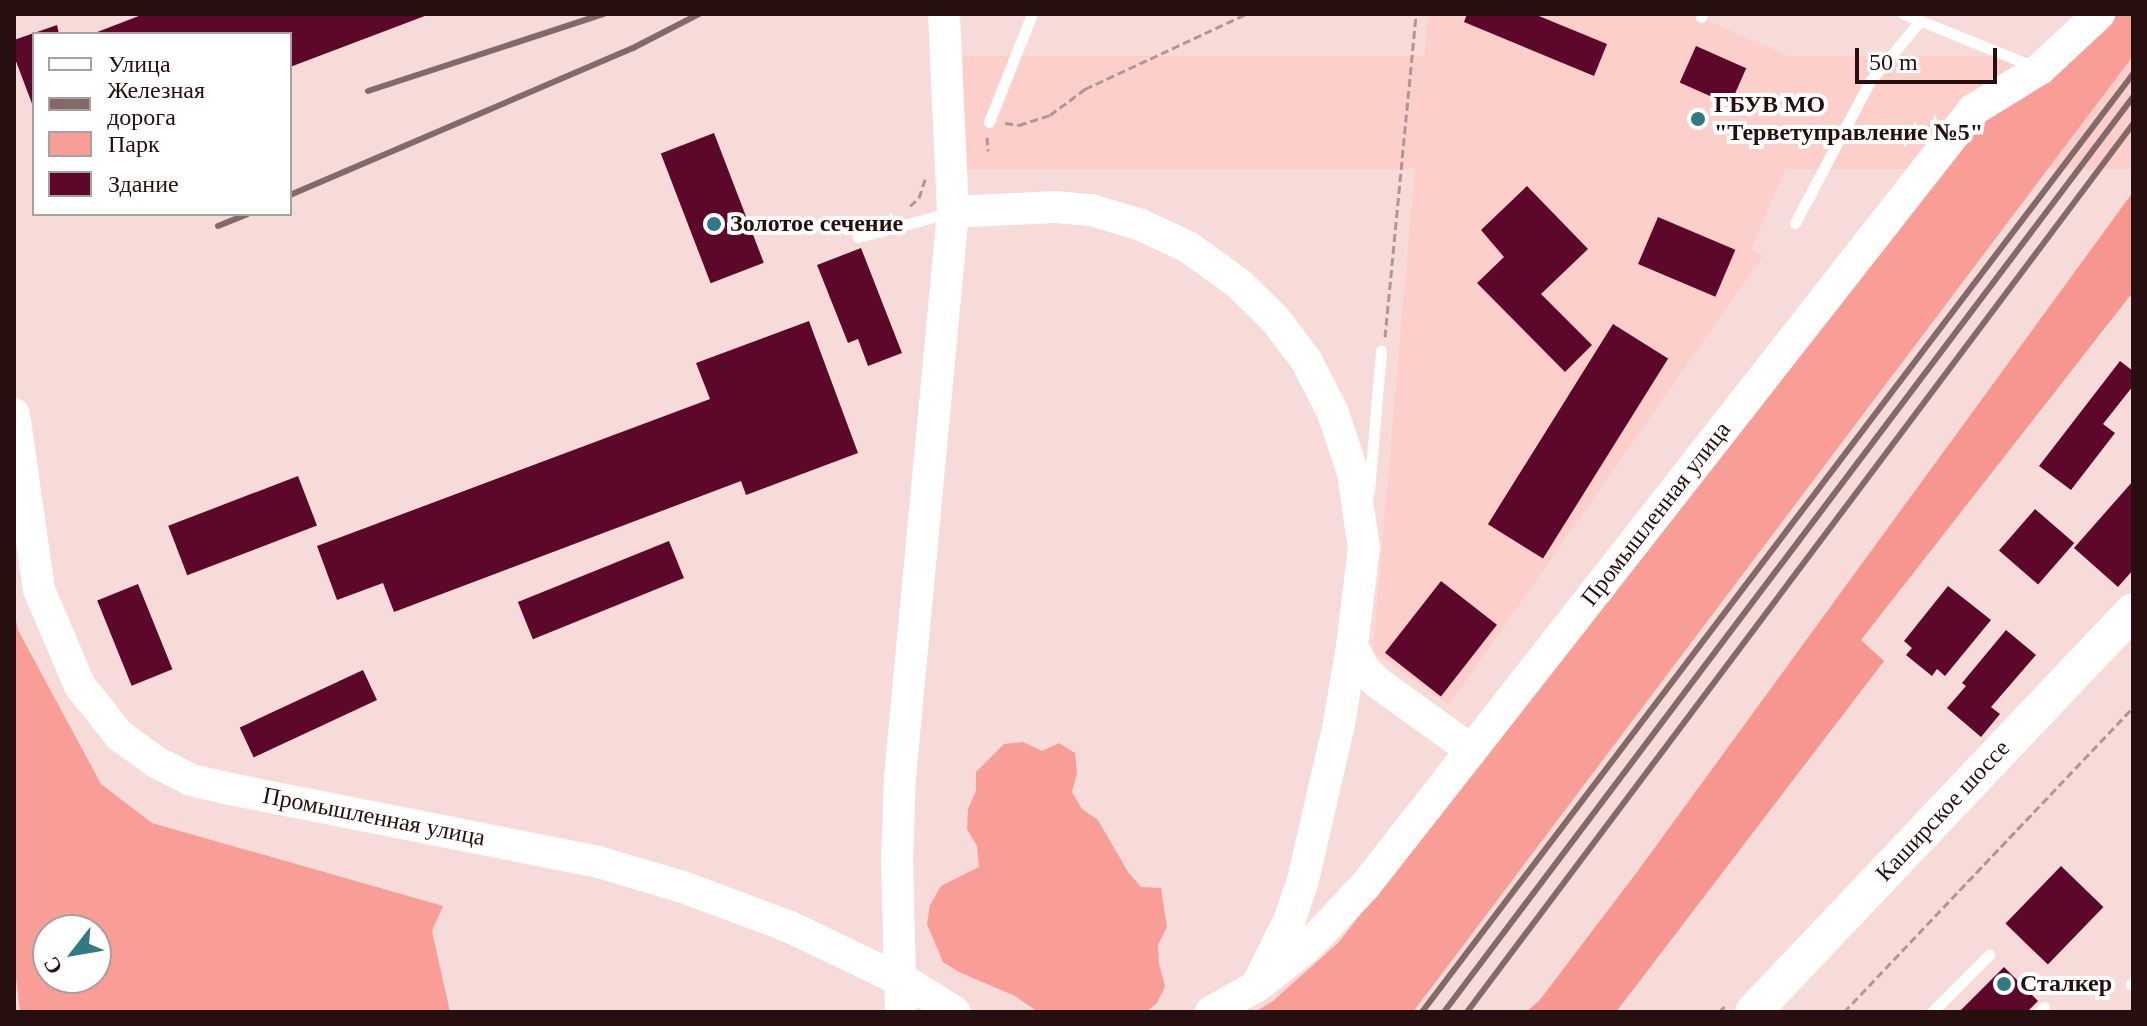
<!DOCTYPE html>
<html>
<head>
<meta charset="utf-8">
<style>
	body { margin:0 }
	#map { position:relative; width:2147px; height:1026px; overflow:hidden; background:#f6dbd8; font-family:"Times New Roman",serif }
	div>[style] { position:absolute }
	.built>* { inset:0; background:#fdcfcb; transform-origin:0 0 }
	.green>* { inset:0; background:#f99d97 }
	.forest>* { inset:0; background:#f7968f }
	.building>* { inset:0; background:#5d072a; transform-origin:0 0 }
	.path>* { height:3px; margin-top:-1.5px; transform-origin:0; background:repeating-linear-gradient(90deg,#b09694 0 8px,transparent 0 12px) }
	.lane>* { height:11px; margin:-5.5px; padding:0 5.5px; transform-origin:5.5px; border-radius:5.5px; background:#fff }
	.secondary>* { height:32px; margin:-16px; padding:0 16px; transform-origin:16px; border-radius:16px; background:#fff }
	.primary>* { height:36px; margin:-18px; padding:0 18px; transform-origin:18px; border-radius:18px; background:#fff }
	.rail>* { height:6px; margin:-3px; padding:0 3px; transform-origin:3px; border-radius:3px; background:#836a68 }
	.dots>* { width:22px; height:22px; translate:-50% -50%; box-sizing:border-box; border:4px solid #fff; border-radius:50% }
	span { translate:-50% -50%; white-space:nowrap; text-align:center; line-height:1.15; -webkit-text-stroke:8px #fff; paint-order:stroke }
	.poi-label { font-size:24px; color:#260f0e; font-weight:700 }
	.left { translate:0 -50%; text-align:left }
	.street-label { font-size:24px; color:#260f0e }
	.frame { position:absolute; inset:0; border:16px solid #260f0e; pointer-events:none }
	.legend { position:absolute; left:32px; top:32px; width:260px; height:184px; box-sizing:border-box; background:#fff; border:2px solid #a89f9f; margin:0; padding:10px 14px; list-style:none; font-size:24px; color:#260f0e }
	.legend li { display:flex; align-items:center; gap:16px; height:40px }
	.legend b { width:40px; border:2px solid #a89f9f }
	.north { position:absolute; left:32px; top:914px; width:80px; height:80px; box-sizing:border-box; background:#fff; border:2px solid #a89f9f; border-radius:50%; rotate:239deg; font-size:22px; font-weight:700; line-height:32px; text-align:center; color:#260f0e }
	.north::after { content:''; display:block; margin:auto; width:28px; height:36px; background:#327a81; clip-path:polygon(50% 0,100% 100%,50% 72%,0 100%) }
	.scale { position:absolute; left:1855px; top:48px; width:142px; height:36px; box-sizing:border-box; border:4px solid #260f0e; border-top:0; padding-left:10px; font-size:24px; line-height:28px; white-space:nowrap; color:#260f0e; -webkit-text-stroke:6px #fff; paint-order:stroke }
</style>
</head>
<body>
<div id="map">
	<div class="built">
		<div style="clip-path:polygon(1428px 14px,1694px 14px,1827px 74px,1751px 249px,1763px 256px,1449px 705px,1373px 651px)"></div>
		<div style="left:2133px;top:56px;width:113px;height:1197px;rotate:90deg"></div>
	</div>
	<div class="green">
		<div style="clip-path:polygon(2099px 14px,2133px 14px,2133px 56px,1413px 1012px,1255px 1012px,1273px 1001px,1339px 942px,1980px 118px)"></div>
		<div style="clip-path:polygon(evenodd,14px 611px,18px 630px,101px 784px,152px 823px,443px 906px,432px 931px,450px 1012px,20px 1012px,14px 961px,14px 611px,48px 930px,96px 930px,96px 978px,48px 978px,48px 930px)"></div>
		<div style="clip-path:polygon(1023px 742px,1042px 751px,1059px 743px,1075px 753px,1077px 773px,1072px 792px,1082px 809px,1098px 820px,1128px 872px,1141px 887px,1161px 888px,1167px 927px,1158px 945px,1159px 964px,1165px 986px,1157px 1003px,1146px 1012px,1038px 1012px,1015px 996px,959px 972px,943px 962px,927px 924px,930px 905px,941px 886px,979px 867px,977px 846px,967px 829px,968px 809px,976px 791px,976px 772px,1004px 744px)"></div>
	</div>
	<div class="forest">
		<div style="clip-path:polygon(2133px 192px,2133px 292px,1861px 640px,1884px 661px,1616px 1012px,1526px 1012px,1539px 1001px,1637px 872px)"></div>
	</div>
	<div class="building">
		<div style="clip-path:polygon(144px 14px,430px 14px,290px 67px,290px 34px,92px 34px)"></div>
		<div style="clip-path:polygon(1467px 14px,1534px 14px,1607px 44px,1594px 76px,1464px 22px)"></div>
		<div style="clip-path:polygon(57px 25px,59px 34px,34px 34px,34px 109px,14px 56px,14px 40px)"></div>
		<div style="left:1696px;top:46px;width:55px;height:40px;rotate:24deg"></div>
		<div style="left:714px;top:133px;width:139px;height:57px;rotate:69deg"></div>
		<div style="clip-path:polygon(1527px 186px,1588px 249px,1541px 294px,1592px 345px,1565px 372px,1477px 283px,1504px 257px,1481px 230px)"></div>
		<div style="left:1658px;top:217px;width:84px;height:51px;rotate:23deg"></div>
		<div style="clip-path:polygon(861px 248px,902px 353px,868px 366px,858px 339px,848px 343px,817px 265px)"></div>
		<div style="clip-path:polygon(809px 321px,858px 453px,746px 495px,741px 481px,394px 612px,383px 583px,337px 600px,317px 546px,710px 399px,696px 363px)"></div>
		<div style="left:1613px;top:324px;width:65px;height:236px;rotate:32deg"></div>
		<div style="clip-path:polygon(2120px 361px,2133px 371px,2133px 386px,2103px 424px,2115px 433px,2071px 490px,2039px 466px)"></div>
		<div style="left:298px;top:476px;width:53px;height:139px;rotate:69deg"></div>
		<div style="clip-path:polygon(2133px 481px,2133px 570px,2118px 587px,2074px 548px)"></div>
		<div style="left:2035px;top:509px;width:52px;height:55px;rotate:41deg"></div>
		<div style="left:669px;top:541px;width:40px;height:163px;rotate:68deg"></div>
		<div style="left:1441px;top:581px;width:71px;height:91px;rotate:38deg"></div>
		<div style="left:138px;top:584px;width:92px;height:44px;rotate:68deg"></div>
		<div style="clip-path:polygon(1948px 586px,1991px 620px,1945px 676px,1937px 669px,1932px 676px,1906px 655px,1912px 648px,1904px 641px)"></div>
		<div style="clip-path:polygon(2006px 630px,2036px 655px,1991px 707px,2000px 714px,1981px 737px,1947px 708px,1966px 686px,1962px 683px)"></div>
		<div style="left:363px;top:670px;width:33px;height:136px;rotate:65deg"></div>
		<div style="left:2061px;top:866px;width:59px;height:80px;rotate:44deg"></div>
		<div style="clip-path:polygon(2004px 967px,2038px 1001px,2027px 1012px,1959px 1012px)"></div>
	</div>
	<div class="path">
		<div style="left:1005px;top:123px;width:14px;rotate:8deg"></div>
		<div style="left:1019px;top:125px;width:33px;rotate:-18deg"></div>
		<div style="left:1050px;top:115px;width:44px;rotate:-36.6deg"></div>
		<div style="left:1085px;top:89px;width:178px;rotate:-25deg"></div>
		<div style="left:987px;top:137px;width:14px;rotate:86deg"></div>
		<div style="left:910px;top:206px;width:12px;rotate:-42deg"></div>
		<div style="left:919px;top:198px;width:20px;rotate:-72deg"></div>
		<div style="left:1385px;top:337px;width:324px;rotate:-84.5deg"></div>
		<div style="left:1719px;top:1012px;width:8px;rotate:-45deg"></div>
		<div style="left:1844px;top:1012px;width:420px;rotate:-46.5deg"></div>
	</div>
	<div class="lane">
		<div style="left:1904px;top:14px;width:141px;rotate:22deg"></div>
		<div style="left:1701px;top:17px;width:3px;rotate:-72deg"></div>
		<div style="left:989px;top:122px;width:116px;rotate:-68.3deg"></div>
		<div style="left:1795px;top:223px;width:161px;rotate:-62.2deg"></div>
		<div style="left:1870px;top:81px;width:78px;rotate:-50.2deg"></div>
		<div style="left:858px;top:237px;width:94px;rotate:-14.8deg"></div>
		<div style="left:1369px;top:491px;width:141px;rotate:-85.1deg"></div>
		<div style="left:2131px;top:984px;width:2px;rotate:27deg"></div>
		<div style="left:1932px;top:1012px;width:81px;rotate:-45deg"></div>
		<div style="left:2039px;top:1012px;width:7px;rotate:-45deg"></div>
	</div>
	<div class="secondary">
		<div style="left:953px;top:212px;width:102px;rotate:-2.8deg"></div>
		<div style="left:1055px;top:207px;width:36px;rotate:5deg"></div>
		<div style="left:1091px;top:210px;width:52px;rotate:16.7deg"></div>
		<div style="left:1141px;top:225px;width:52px;rotate:25.1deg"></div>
		<div style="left:1188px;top:247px;width:62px;rotate:35.8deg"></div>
		<div style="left:1238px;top:283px;width:52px;rotate:44.2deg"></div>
		<div style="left:1275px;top:319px;width:51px;rotate:52.9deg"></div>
		<div style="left:1306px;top:360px;width:59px;rotate:63deg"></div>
		<div style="left:1333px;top:413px;width:63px;rotate:71.6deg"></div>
		<div style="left:1353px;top:473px;width:76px;rotate:81.7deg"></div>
		<div style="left:1364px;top:548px;width:99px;rotate:97deg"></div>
		<div style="left:1352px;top:646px;width:79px;rotate:99.5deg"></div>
		<div style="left:1339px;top:724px;width:160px;rotate:103deg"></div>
		<div style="left:1303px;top:880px;width:41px;rotate:108.4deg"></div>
		<div style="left:1290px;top:919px;width:67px;rotate:116.6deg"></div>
		<div style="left:14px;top:414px;width:178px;rotate:81.9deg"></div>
		<div style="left:39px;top:590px;width:104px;rotate:66.9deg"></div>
		<div style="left:80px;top:686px;width:64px;rotate:51.3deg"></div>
		<div style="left:120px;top:736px;width:44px;rotate:35.8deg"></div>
		<div style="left:156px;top:762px;width:39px;rotate:27deg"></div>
		<div style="left:191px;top:780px;width:35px;rotate:13deg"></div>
		<div style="left:225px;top:788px;width:377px;rotate:11.2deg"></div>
		<div style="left:595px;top:861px;width:92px;rotate:16.5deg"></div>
		<div style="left:683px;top:887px;width:114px;rotate:20.5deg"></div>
		<div style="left:790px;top:927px;width:136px;rotate:25.6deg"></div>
		<div style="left:913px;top:986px;width:49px;rotate:31.8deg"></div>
		<div style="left:1352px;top:646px;width:25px;rotate:63deg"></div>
		<div style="left:1363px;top:668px;width:21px;rotate:45deg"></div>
		<div style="left:1378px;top:683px;width:115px;rotate:35.8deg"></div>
		<div style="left:901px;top:1012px;width:150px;rotate:-91.5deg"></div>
		<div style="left:897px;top:862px;width:85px;rotate:-88deg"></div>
		<div style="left:900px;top:777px;width:567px;rotate:-84.64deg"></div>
		<div style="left:953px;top:212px;width:198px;rotate:-92.6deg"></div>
		<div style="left:1211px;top:1012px;width:53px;rotate:-29.5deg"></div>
		<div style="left:1257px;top:986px;width:65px;rotate:-38.1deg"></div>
		<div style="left:1308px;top:946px;width:83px;rotate:-46.5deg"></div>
		<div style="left:1365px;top:886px;width:986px;rotate:-51.92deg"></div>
		<div style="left:1973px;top:110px;width:79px;rotate:-31.5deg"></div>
		<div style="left:2040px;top:69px;width:81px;rotate:-43deg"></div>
	</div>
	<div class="primary">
		<div style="left:1753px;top:1012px;width:552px;rotate:-46.54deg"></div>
	</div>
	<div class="rail">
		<div style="left:368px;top:91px;width:248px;rotate:-18.1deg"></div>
		<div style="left:290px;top:195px;width:373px;rotate:-23.2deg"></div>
		<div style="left:633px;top:48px;width:74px;rotate:-27.3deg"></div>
		<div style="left:218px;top:226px;width:31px;rotate:-22deg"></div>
		<div style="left:1422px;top:1012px;width:1177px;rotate:-52.84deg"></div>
		<div style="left:1444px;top:1012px;width:1145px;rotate:-53.02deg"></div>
		<div style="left:1467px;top:1012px;width:1110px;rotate:-53.13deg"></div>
	</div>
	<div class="dots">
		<div style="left:1698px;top:119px;background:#327a81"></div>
		<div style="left:714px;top:224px;background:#327a81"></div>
		<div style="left:2004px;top:984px;background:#327a81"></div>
	</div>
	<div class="poi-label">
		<span class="left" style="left:1714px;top:119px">ГБУВ МО<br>"Терветуправление №5"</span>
		<span class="left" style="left:730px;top:224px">Золотое сечение</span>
		<span class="left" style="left:2020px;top:984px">Сталкер</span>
	</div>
	<div class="street-label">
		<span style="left:1656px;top:514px;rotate:-52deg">Промышленная улица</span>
		<span style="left:1943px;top:811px;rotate:-47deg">Каширское шоссе</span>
		<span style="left:374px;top:817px;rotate:11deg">Промышленная улица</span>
	</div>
	<div class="frame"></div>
	<ul class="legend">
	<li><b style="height:10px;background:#fff"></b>Улица</li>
	<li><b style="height:10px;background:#836a68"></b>Железная дорога</li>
	<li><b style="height:22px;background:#f99d97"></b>Парк</li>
	<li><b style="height:22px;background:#5d072a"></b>Здание</li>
	</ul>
	<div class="north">С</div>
	<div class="scale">50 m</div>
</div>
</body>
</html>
